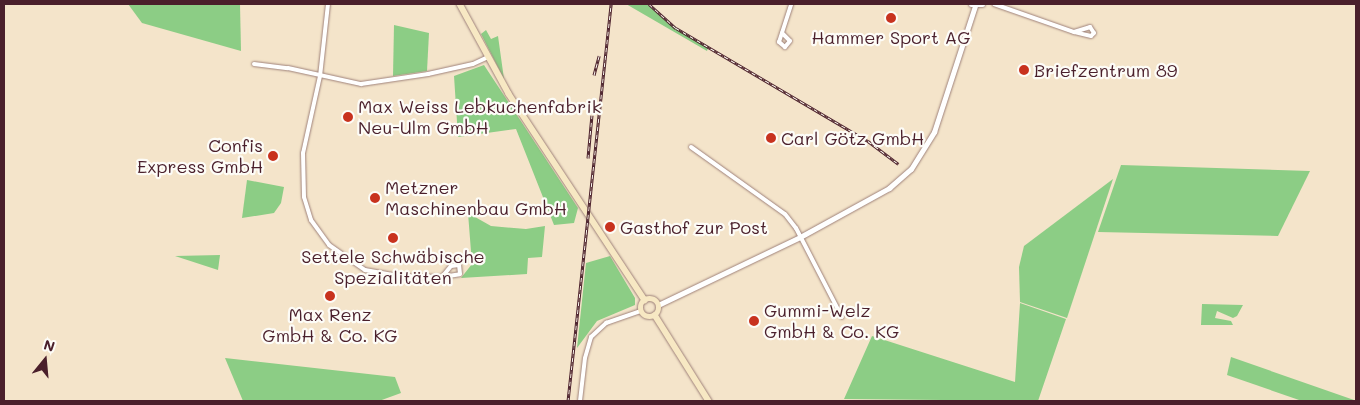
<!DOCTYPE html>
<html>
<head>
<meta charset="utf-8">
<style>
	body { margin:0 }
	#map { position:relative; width:1360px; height:405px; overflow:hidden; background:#f4e4ca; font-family:Mali,sans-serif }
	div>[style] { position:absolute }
	.green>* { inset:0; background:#8ccd85 }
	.stream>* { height:1px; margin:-0.5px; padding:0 0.5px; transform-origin:0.5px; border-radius:0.5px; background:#719ed9 }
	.roads { filter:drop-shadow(0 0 1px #9f827a) drop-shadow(0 0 1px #9f827a) }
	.minor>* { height:4px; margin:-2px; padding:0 2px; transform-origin:2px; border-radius:2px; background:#fff }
	.tertiary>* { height:5px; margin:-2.5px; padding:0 2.5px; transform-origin:2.5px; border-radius:2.5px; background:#fff }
	.secondary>* { height:5.5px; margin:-2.75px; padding:0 2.75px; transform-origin:2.75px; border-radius:2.75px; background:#f7e8c3 }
	.secondary>.ring { margin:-2.75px; padding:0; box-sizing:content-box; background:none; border:5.5px solid #f7e8c3; border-radius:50% }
	.rail>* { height:3px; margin-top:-1.5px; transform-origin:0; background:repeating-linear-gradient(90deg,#fdfcf7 0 4px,#4a1f2b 0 8px); box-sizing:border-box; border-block:1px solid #4a1f2b }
	.dots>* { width:14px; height:14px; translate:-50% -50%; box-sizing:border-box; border:2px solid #fdfcf7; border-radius:50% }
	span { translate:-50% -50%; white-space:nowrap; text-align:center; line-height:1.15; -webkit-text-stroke:4.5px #fdfcf7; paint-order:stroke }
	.poi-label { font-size:18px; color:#4a1f2b }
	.left { translate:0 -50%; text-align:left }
	.right { translate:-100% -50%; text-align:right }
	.frame { position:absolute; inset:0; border:5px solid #4a1f2b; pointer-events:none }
	.north { position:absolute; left:20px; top:335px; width:50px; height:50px; -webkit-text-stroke:4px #fdfcf7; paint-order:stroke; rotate:17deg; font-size:14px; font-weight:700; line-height:20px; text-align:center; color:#4a1f2b }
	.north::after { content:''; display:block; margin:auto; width:18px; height:22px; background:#4a1f2b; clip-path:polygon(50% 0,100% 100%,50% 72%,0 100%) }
</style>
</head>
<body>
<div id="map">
	<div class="green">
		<div style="clip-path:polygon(128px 4px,240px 4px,241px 51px,142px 23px)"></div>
		<div style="clip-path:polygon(626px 4px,647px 4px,668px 23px,708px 48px,707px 51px)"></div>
		<div style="clip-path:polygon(394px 25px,429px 33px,427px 71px,393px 76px)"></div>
		<div style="clip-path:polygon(486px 30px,491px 39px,498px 36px,504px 79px,481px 34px)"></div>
		<div style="clip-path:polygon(484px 65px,578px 208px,574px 223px,554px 225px,516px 129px,458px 137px,454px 76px)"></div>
		<div style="clip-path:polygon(1121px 165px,1310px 171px,1278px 236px,1098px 232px)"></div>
		<div style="clip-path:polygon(1113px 179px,1067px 318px,1020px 302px,1019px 267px,1024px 246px)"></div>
		<div style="clip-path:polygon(247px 180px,284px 187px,281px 203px,274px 213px,242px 218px)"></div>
		<div style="clip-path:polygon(468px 213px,491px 226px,526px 229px,545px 226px,542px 257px,528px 258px,527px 274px,461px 278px,472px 264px)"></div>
		<div style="clip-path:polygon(220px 255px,218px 270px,175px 256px)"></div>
		<div style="clip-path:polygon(610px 256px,635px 298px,635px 305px,597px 321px,577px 348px,586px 263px)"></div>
		<div style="clip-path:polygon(1020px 303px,1066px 319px,1038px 401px,844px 399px,872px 336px,1015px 382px)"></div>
		<div style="clip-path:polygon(1202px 304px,1243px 305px,1237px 316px,1233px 318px,1217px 311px,1215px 318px,1231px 321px,1233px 325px,1201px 325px)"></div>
		<div style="clip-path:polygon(1231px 357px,1354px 400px,1302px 401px,1227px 375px)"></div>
		<div style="clip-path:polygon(225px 358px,395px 377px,401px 393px,379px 401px,243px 401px)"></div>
	</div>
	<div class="stream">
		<div style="left:1356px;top:401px;width:1px;rotate:-90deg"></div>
	</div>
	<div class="roads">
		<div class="minor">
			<div style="left:328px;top:4px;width:72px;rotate:96.3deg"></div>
			<div style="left:320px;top:76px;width:79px;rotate:102.4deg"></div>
			<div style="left:303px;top:153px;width:44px;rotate:88.7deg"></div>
			<div style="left:304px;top:197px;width:24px;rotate:73deg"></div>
			<div style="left:311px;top:220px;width:31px;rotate:54deg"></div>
			<div style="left:329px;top:245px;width:44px;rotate:34.8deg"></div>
			<div style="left:365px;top:270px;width:34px;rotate:10deg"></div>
			<div style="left:398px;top:276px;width:44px;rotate:1.3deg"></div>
			<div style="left:442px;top:277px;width:18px;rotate:-9deg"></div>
			<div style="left:460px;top:274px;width:9px;rotate:-96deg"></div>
			<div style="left:459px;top:265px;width:8px;rotate:173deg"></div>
			<div style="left:451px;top:266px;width:14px;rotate:129deg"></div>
			<div style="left:994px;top:4px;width:85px;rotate:19.3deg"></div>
			<div style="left:1074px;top:32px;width:17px;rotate:-17deg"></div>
			<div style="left:1090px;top:27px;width:7px;rotate:56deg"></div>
			<div style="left:1094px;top:33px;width:4px;rotate:135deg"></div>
			<div style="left:1091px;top:36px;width:17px;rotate:-167deg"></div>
			<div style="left:782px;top:33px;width:11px;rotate:45deg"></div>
			<div style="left:790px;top:41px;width:8px;rotate:130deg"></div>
			<div style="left:785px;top:47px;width:8px;rotate:-140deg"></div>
			<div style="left:779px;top:42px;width:40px;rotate:-72deg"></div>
			<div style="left:254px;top:64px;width:34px;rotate:7deg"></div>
			<div style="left:288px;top:68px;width:75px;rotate:12.4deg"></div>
			<div style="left:361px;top:84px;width:68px;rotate:-8.5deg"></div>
			<div style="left:428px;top:74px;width:46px;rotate:-12.5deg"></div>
			<div style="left:473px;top:64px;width:17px;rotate:-25deg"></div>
			<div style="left:691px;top:147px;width:115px;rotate:35.5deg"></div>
			<div style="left:785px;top:214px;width:18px;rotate:52deg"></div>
			<div style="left:796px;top:228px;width:100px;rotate:62.7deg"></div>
			<div style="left:580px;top:401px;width:43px;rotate:-83.4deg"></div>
			<div style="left:585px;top:358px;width:22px;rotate:-74deg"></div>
			<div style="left:591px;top:337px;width:21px;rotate:-43deg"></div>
			<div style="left:606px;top:323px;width:37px;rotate:-19deg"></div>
		</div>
		<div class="tertiary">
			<div style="left:971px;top:4px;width:11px"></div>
			<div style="left:658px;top:305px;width:157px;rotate:-25.6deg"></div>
			<div style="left:800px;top:237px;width:102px;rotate:-28.8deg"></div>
			<div style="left:889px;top:188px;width:29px;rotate:-41deg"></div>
			<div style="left:911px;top:169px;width:44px;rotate:-58.1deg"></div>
			<div style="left:934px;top:132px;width:133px;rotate:-72deg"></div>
		</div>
		<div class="secondary">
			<div style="left:460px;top:4px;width:102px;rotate:61.4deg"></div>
			<div style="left:509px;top:94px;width:247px;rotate:56.6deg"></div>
			<div class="ring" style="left:641px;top:299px;width:12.5px;height:12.5px"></div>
			<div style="left:655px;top:315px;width:102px;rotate:57.9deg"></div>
		</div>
	</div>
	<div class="rail">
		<div style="left:649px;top:4px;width:36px;rotate:42deg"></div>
		<div style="left:676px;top:28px;width:223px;rotate:30.5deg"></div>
		<div style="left:868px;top:141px;width:38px;rotate:37deg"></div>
		<div style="left:594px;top:75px;width:20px;rotate:-75deg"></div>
		<div style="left:588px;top:158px;width:43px;rotate:-84.7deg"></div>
		<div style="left:568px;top:401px;width:399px;rotate:-83.8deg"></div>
	</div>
	<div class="dots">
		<div style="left:891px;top:18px;background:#c8321e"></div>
		<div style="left:1024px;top:70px;background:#c8321e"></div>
		<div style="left:348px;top:117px;background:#c8321e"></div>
		<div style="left:771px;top:138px;background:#c8321e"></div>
		<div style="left:273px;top:156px;background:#c8321e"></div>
		<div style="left:375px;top:198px;background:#c8321e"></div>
		<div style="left:610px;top:227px;background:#c8321e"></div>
		<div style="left:393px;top:238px;background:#c8321e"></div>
		<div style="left:330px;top:296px;background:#c8321e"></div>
		<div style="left:754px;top:321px;background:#c8321e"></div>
	</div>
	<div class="poi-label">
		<span style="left:891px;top:37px">Hammer Sport AG</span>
		<span class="left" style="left:1034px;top:70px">Briefzentrum 89</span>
		<span class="left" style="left:358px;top:117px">Max Weiss Lebkuchenfabrik<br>Neu-Ulm GmbH</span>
		<span class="left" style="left:781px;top:138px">Carl Götz GmbH</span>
		<span class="right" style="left:263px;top:156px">Confis<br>Express GmbH</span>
		<span class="left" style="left:385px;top:198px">Metzner<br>Maschinenbau GmbH</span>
		<span class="left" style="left:620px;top:227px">Gasthof zur Post</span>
		<span style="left:393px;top:267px">Settele Schwäbische<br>Spezialitäten</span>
		<span class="left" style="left:764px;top:321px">Gummi-Welz<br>GmbH &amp; Co. KG</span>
		<span style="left:330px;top:325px">Max Renz<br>GmbH &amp; Co. KG</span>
	</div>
	<div class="frame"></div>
	<div class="north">N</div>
</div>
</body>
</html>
